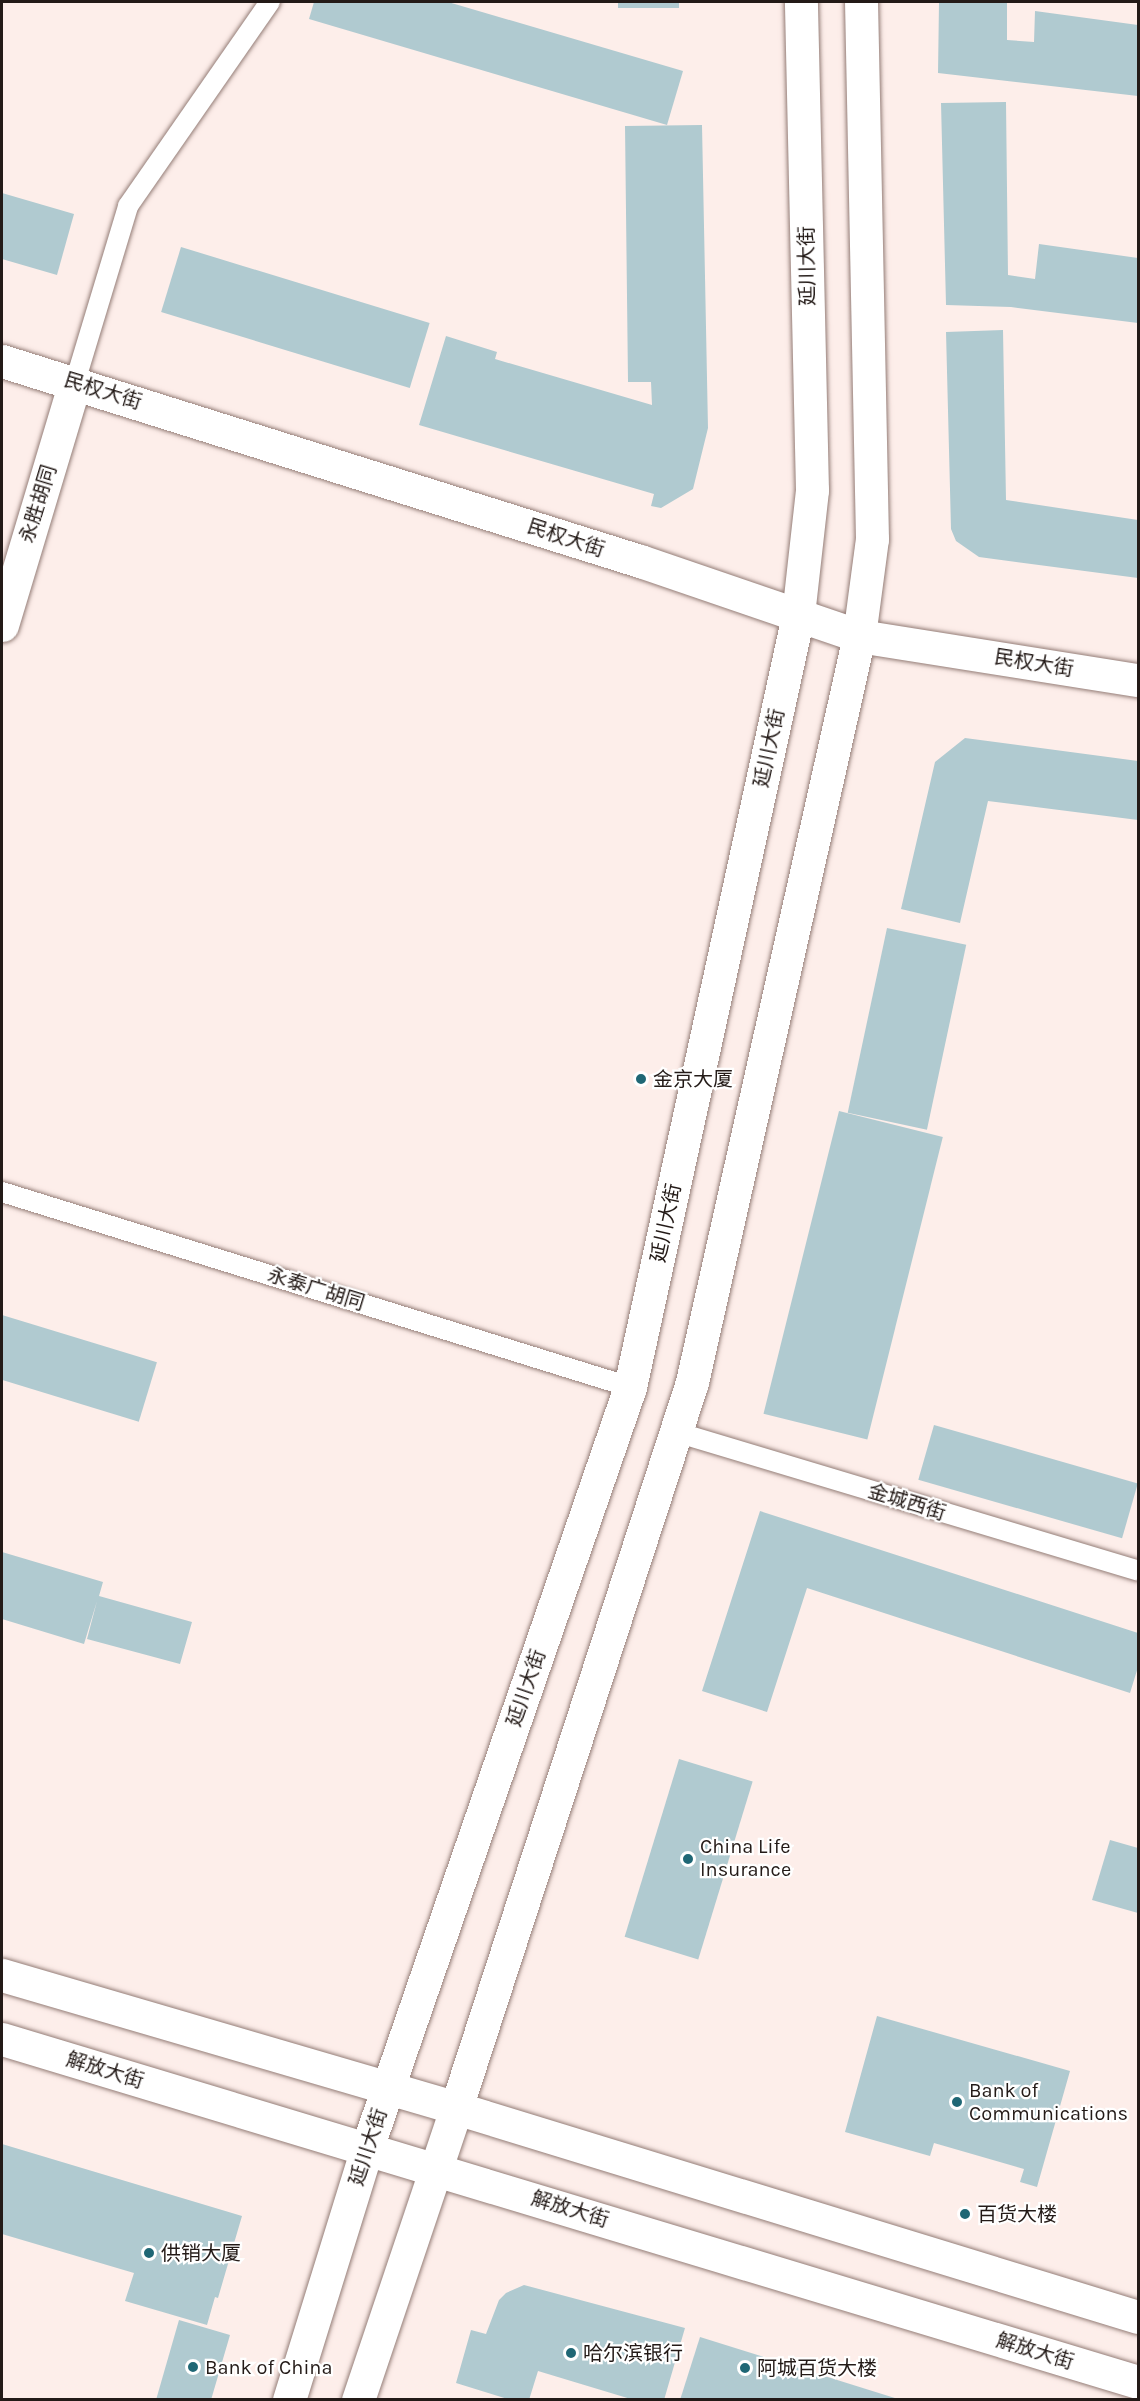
<!DOCTYPE html>
<html>
<head>
<meta charset="utf-8">
<style>
	body { margin:0 }
	#map { position:relative; width:1140px; height:2401px; overflow:hidden; background:#fdeeea; font-family:Karla,"Noto Sans SC",sans-serif }
	div>[style] { position:absolute }
	.building>* { inset:0; background:#b0cad0; transform-origin:0 0 }
	.roads { filter:drop-shadow(0 0 2px #947d77) drop-shadow(0 0 2px #947d77) }
	.service>* { height:20px; margin:-10px; padding:0 10px; transform-origin:10px; border-radius:10px; background:#fff }
	.minor>* { height:33px; margin:-16.5px; padding:0 16.5px; transform-origin:16.5px; border-radius:16.5px; background:#fff }
	.tertiary>* { height:33px; margin:-16.5px; padding:0 16.5px; transform-origin:16.5px; border-radius:16.5px; background:#fff }
	.primary>* { height:33px; margin:-16.5px; padding:0 16.5px; transform-origin:16.5px; border-radius:16.5px; background:#fff }
	.dots>* { width:16px; height:16px; translate:-50% -50%; box-sizing:border-box; border:3px solid #fff; border-radius:50% }
	span { translate:-50% -50%; white-space:nowrap; text-align:center; line-height:1.15; -webkit-text-stroke:4.5px #fff; paint-order:stroke }
	.street-label { font-size:20px; color:#231a17 }
	.poi-label { font-size:20px; color:#231a17 }
	.left { translate:0 -50%; text-align:left }
	.frame { position:absolute; inset:0; border:3px solid #231a17; pointer-events:none }
</style>
</head>
<body>
<div id="map">
	<div class="building">
		<div style="clip-path:polygon(314px 2px,448px 2px,683px 71px,667px 125px,309px 19px)"></div>
		<div style="left:618px;top:2px;width:61px;height:6px"></div>
		<div style="clip-path:polygon(939px 2px,1007px 2px,1007px 40px,1034px 42px,1035px 11px,1138px 25px,1138px 96px,938px 73px)"></div>
		<div style="clip-path:polygon(1006px 102px,1008px 275px,1035px 279px,1039px 244px,1138px 258px,1138px 323px,1011px 307px,946px 305px,941px 103px)"></div>
		<div style="clip-path:polygon(702px 125px,708px 428px,693px 489px,661px 508px,651px 506px,654px 494px,419px 425px,446px 336px,497px 352px,495px 359px,652px 405px,651px 382px,628px 382px,625px 126px)"></div>
		<div style="clip-path:polygon(2px 193px,74px 214px,57px 275px,2px 259px)"></div>
		<div style="left:181px;top:247px;width:260px;height:68px;rotate:17deg"></div>
		<div style="clip-path:polygon(1003px 330px,1006px 500px,1138px 520px,1138px 578px,979px 557px,956px 541px,951px 529px,946px 332px)"></div>
		<div style="clip-path:polygon(965px 738px,1138px 761px,1138px 820px,988px 801px,960px 923px,901px 909px,935px 762px)"></div>
		<div style="left:887px;top:928px;width:81px;height:189px;rotate:12deg"></div>
		<div style="left:839px;top:1111px;width:107px;height:312px;rotate:14deg"></div>
		<div style="left:2px;top:1315px;width:162px;height:62px;rotate:17deg"></div>
		<div style="left:934px;top:1425px;width:212px;height:57px;rotate:16deg"></div>
		<div style="clip-path:polygon(760px 1511px,1138px 1633px,1138px 1667px,1130px 1693px,807px 1588px,767px 1712px,702px 1691px)"></div>
		<div style="clip-path:polygon(2px 1552px,103px 1582px,99px 1596px,192px 1622px,180px 1664px,87px 1639px,97px 1601px,84px 1644px,2px 1619px)"></div>
		<div style="left:679px;top:1759px;width:77px;height:186px;rotate:17deg"></div>
		<div style="clip-path:polygon(1110px 1840px,1138px 1848px,1138px 1913px,1092px 1900px)"></div>
		<div style="clip-path:polygon(877px 2016px,1070px 2071px,1037px 2187px,1020px 2182px,1024px 2169px,934px 2143px,930px 2156px,845px 2132px)"></div>
		<div style="clip-path:polygon(2px 2144px,242px 2216px,218px 2298px,215px 2297px,207px 2325px,125px 2301px,134px 2273px,2px 2234px)"></div>
		<div style="clip-path:polygon(524px 2285px,685px 2328px,664px 2400px,634px 2400px,538px 2371px,529px 2400px,511px 2400px,456px 2383px,471px 2330px,486px 2334px,499px 2300px,506px 2293px)"></div>
		<div style="clip-path:polygon(179px 2320px,230px 2335px,211px 2400px,156px 2400px)"></div>
		<div style="clip-path:polygon(700px 2337px,898px 2399px,897px 2400px,680px 2400px)"></div>
	</div>
	<div class="roads">
		<div class="service">
			<div style="left:75px;top:382px;width:184px;rotate:-73.2deg"></div>
			<div style="left:128px;top:206px;width:249px;rotate:-55.2deg"></div>
			<div style="left:2px;top:1192px;width:658px;rotate:17.25deg"></div>
			<div style="left:676px;top:1432px;width:482px;rotate:16.7deg"></div>
		</div>
		<div class="minor">
			<div style="left:2px;top:625px;width:254px;rotate:-73.3deg"></div>
		</div>
		<div class="tertiary">
			<div style="left:2px;top:361px;width:669px;rotate:17.41deg"></div>
			<div style="left:640px;top:561px;width:231px;rotate:18.9deg"></div>
			<div style="left:859px;top:636px;width:282px;rotate:9deg"></div>
		</div>
		<div class="primary">
			<div style="left:2px;top:1975px;width:473px;rotate:16.3deg"></div>
			<div style="left:456px;top:2108px;width:713px;rotate:17.04deg"></div>
			<div style="left:2px;top:2039px;width:1187px;rotate:16.8deg"></div>
			<div style="left:289px;top:2400px;width:264px;rotate:-72.8deg"></div>
			<div style="left:367px;top:2148px;width:805px;rotate:-70.93deg"></div>
			<div style="left:630px;top:1387px;width:790px;rotate:-77.72deg"></div>
			<div style="left:798px;top:615px;width:126px;rotate:-83.6deg"></div>
			<div style="left:812px;top:490px;width:488px;rotate:-91.3deg"></div>
			<div style="left:358px;top:2400px;width:308px;rotate:-71.4deg"></div>
			<div style="left:456px;top:2108px;width:763px;rotate:-71.99deg"></div>
			<div style="left:692px;top:1382px;width:764px;rotate:-77.38deg"></div>
			<div style="left:859px;top:636px;width:98px;rotate:-82.4deg"></div>
			<div style="left:872px;top:539px;width:537px;rotate:-91.17deg"></div>
		</div>
	</div>
	<div class="dots">
		<div style="left:641px;top:1079px;background:#1f6775"></div>
		<div style="left:688px;top:1859px;background:#1f6775"></div>
		<div style="left:957px;top:2102px;background:#1f6775"></div>
		<div style="left:965px;top:2214px;background:#1f6775"></div>
		<div style="left:149px;top:2253px;background:#1f6775"></div>
		<div style="left:571px;top:2353px;background:#1f6775"></div>
		<div style="left:193px;top:2367px;background:#1f6775"></div>
		<div style="left:745px;top:2368px;background:#1f6775"></div>
	</div>
	<div class="street-label">
		<span style="left:807px;top:266px;rotate:-91deg">延川大街</span>
		<span style="left:103px;top:391px;rotate:17deg">民权大街</span>
		<span style="left:38px;top:504px;rotate:-73deg">永胜胡同</span>
		<span style="left:566px;top:538px;rotate:18deg">民权大街</span>
		<span style="left:1034px;top:663px;rotate:9deg">民权大街</span>
		<span style="left:769px;top:748px;rotate:-78deg">延川大街</span>
		<span style="left:666px;top:1223px;rotate:-78deg">延川大街</span>
		<span style="left:316px;top:1289px;rotate:17deg">永泰广胡同</span>
		<span style="left:907px;top:1502px;rotate:17deg">金城西街</span>
		<span style="left:526px;top:1688px;rotate:-71deg">延川大街</span>
		<span style="left:105px;top:2070px;rotate:17deg">解放大街</span>
		<span style="left:368px;top:2147px;rotate:-72deg">延川大街</span>
		<span style="left:570px;top:2209px;rotate:17deg">解放大街</span>
		<span style="left:1035px;top:2351px;rotate:17deg">解放大街</span>
	</div>
	<div class="poi-label">
		<span class="left" style="left:653px;top:1079px">金京大厦</span>
		<span class="left" style="left:700px;top:1858px">China Life<br>Insurance</span>
		<span class="left" style="left:969px;top:2102px">Bank of<br>Communications</span>
		<span class="left" style="left:977px;top:2214px">百货大楼</span>
		<span class="left" style="left:161px;top:2253px">供销大厦</span>
		<span class="left" style="left:583px;top:2353px">哈尔滨银行</span>
		<span class="left" style="left:205px;top:2367px">Bank of China</span>
		<span class="left" style="left:757px;top:2368px">阿城百货大楼</span>
	</div>
	<div class="frame"></div>
</div>
</body>
</html>
